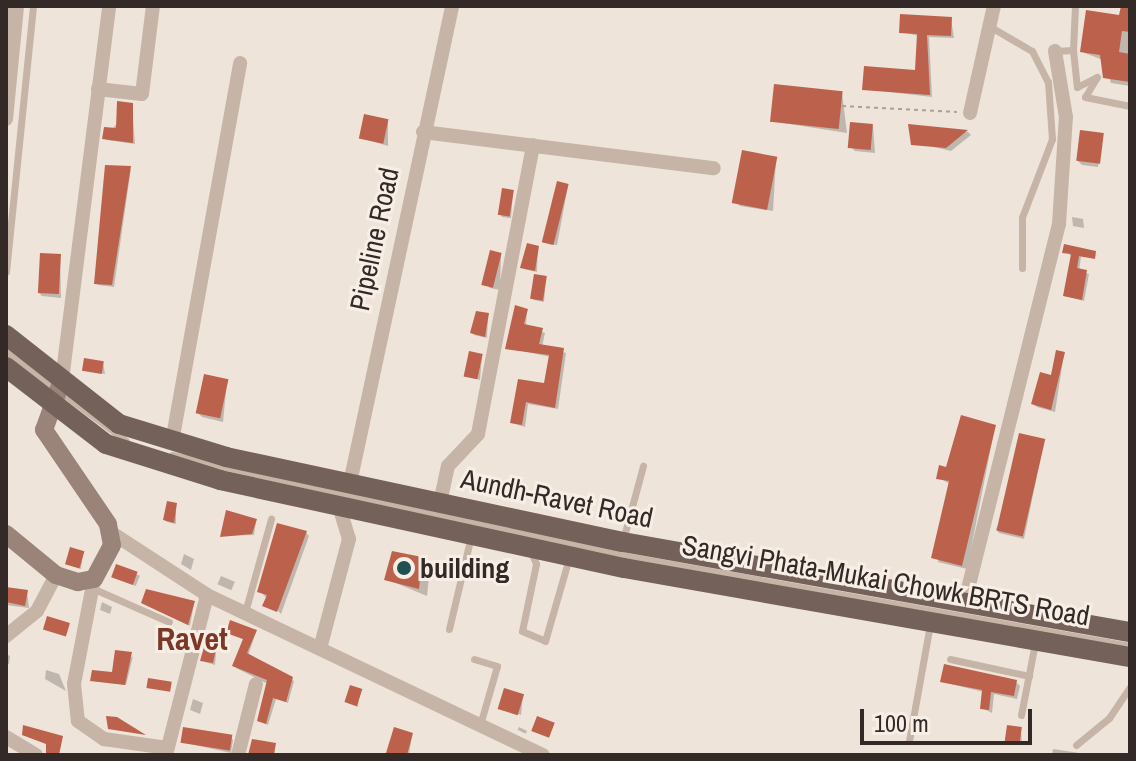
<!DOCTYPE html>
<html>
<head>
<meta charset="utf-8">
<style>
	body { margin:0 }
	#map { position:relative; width:1136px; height:761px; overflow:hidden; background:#efe4da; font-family:"Archivo Narrow",sans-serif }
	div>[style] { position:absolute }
	.shadow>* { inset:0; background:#0003; transform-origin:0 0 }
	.building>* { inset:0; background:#bc614b; transform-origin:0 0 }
	.path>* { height:2px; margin-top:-1px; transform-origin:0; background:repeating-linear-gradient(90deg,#b29e91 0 4px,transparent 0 8px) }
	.lane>* { height:7px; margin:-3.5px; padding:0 3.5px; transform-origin:3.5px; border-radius:3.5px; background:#c6b4a7 }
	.street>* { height:14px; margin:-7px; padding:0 7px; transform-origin:7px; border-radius:7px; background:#c6b4a7 }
	.secondary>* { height:18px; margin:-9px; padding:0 9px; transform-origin:9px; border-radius:9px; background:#9a8379 }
	.primary>* { height:20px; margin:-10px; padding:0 10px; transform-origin:10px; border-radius:10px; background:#746159 }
	.dots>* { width:22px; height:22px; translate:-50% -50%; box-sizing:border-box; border:4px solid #f7efe6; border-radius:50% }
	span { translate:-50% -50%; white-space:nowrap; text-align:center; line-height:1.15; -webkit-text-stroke:6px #f7efe6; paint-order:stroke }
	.street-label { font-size:28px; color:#332a27 }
	.poi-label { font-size:28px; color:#332a27; font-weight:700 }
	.left { translate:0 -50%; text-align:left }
	.quarter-label { font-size:32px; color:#7c3726; font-weight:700 }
	.frame { position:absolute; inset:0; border:8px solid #332a27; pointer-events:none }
	.scale { position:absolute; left:860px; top:709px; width:172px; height:36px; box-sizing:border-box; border:4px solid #332a27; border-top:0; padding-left:10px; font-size:24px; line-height:28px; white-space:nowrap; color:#332a27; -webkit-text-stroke:6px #f7efe6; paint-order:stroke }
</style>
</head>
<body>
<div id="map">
	<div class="shadow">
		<div style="clip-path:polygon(6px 6px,13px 6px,9px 46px,6px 46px)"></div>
		<div style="clip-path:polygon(1123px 6px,1130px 6px,1130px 86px,1111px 83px,1103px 60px,1082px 52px,1121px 17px)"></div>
		<div style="clip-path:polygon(951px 19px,954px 38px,929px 37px,932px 97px,864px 89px,917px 72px,919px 36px,901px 32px)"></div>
		<div style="clip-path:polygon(842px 93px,847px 133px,770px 121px)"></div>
		<div style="clip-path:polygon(132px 105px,135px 144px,107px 140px,105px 138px)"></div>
		<div style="clip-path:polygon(388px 121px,388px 146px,361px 138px)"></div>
		<div style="clip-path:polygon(873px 126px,875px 153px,855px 151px,851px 147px)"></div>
		<div style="clip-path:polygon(910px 127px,968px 132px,971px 135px,951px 151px,913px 142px)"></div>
		<div style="clip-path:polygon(1103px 135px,1098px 167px,1082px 165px,1078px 161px)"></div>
		<div style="clip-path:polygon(776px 159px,773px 211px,740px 206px,736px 202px)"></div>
		<div style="clip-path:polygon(131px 168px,114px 287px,98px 285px,96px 283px)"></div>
		<div style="clip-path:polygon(568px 186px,557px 245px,548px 244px,545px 241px)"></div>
		<div style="clip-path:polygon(513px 192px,511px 218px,502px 217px,500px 214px)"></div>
		<div style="clip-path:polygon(1072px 217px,1083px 219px,1084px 228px,1073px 226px)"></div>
		<div style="clip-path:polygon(538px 247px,537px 272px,524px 269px,522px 267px)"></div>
		<div style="clip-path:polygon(1065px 252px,1098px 255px,1081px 257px,1079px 271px,1089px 274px,1084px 301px,1065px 296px,1072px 256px)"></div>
		<div style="clip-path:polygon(501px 254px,500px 290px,490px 288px,486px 284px)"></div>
		<div style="clip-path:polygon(60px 256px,61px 298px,42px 296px,38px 292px)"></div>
		<div style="clip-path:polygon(546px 278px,544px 302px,534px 300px,532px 298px)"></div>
		<div style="clip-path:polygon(527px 311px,526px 326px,545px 333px,542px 347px,566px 353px,558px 409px,528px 404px,525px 427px,512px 423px,519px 381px,546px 385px,551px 357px,507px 348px)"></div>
		<div style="clip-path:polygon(488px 315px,487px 338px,474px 335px,472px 332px)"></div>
		<div style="clip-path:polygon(1064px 354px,1055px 412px,1037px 407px,1033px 404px)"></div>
		<div style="clip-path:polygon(482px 356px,480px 380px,468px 377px,466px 375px)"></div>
		<div style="clip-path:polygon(103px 362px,105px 374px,85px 370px)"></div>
		<div style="clip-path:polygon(227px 381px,223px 422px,202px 417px,198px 413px)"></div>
		<div style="clip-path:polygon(995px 427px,967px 569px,938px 562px,950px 484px,939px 478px)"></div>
		<div style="clip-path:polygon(1044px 441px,1024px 539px,999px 533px,996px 529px)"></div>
		<div style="clip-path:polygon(176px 504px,176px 524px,167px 522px,165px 520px)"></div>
		<div style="clip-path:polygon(256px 521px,254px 535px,222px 536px)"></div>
		<div style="clip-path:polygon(306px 533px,309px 536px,281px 614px,260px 591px)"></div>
		<div style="clip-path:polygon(83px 553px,81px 569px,67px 563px)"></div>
		<div style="clip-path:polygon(184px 554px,194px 559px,191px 570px,181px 564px)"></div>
		<div style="clip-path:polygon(421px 559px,430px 568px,427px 596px,386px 579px)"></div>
		<div style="left:117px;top:566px;width:25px;height:11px;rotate:23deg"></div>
		<div style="left:221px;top:576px;width:15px;height:9px;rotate:23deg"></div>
		<div style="clip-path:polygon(6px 589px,27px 592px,29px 608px,6px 605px)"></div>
		<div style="clip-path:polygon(102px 602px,112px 607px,110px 614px,100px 610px)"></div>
		<div style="clip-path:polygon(194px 603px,190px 626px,146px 605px)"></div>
		<div style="clip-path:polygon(256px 632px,248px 656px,294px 681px,288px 703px,276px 699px,268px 725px,259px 721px,268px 684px,236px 668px,245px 640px,228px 633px)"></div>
		<div style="clip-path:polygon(217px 641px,215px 665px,205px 662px,203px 660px)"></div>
		<div style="clip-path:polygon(6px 654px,10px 656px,9px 664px,6px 663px)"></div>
		<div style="clip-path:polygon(133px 656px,126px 685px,93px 680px,114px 674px)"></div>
		<div style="clip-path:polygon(46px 670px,59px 674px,66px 691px,45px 679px)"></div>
		<div style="clip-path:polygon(942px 682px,1016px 682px,1020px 686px,1017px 699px,994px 694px,992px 713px,982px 708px,984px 692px)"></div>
		<div style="clip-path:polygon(360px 691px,358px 707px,348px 703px)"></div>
		<div style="clip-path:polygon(523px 695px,521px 715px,501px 708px)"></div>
		<div style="clip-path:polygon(193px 699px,203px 703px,200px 714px,190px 710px)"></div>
		<div style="left:519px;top:727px;width:9px;height:3px;rotate:27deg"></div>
		<div style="clip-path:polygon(1021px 729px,1022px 744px,1006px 740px)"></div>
		<div style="clip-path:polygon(412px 735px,409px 755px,389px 752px)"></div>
		<div style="clip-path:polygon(233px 740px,231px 753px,182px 742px,231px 738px)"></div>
		<div style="clip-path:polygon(1053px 749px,1086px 754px,1087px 755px,1052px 755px)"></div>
	</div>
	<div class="building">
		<div style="clip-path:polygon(1121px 6px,1130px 6px,1130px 32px,1122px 31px,1119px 52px,1130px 54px,1130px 82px,1103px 78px,1100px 55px,1080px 52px,1086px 10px,1119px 15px)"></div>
		<div style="clip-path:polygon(900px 14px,952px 17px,951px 36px,927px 35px,930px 95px,862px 90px,864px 66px,915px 70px,917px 34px,899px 33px)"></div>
		<div style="left:774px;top:84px;width:69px;height:38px;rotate:6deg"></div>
		<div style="clip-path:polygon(117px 101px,133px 103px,133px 143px,102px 139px,104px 127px,116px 128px)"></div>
		<div style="left:364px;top:114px;width:25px;height:25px;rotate:12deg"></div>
		<div style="left:850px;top:122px;width:23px;height:26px;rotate:5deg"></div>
		<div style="clip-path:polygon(908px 124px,968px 130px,946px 148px,911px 145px)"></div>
		<div style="left:1080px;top:130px;width:24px;height:31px;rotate:7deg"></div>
		<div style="left:742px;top:150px;width:36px;height:54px;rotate:11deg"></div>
		<div style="clip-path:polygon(105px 165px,131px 166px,112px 285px,94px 284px)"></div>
		<div style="left:557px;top:181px;width:12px;height:63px;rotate:14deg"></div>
		<div style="left:502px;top:188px;width:12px;height:27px;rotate:9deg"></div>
		<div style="clip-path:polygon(527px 243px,539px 246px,535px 271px,520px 268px)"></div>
		<div style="clip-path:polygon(1064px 244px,1096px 251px,1095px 259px,1079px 256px,1077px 268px,1087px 270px,1082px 300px,1063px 296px,1071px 254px,1062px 253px)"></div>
		<div style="left:490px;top:250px;width:12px;height:36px;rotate:14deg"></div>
		<div style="left:40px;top:253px;width:21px;height:40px;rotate:3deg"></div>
		<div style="left:534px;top:274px;width:13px;height:25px;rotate:9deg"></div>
		<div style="clip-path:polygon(515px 305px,528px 309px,524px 324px,543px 328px,539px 344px,564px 348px,555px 408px,526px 402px,522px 425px,510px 423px,518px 379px,544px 383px,549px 355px,505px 349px)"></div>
		<div style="clip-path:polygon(476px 311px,489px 313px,485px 337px,470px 333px)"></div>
		<div style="clip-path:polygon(1056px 350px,1065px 352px,1051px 410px,1031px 404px,1040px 372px,1051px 375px)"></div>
		<div style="left:469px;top:351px;width:14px;height:26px;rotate:12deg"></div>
		<div style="left:84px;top:358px;width:20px;height:13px;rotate:9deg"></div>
		<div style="left:204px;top:374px;width:25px;height:40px;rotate:12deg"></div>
		<div style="clip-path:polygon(961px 415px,996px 425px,962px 566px,931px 558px,949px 481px,936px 479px,939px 465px,946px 467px)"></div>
		<div style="left:1019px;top:433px;width:27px;height:100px;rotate:13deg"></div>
		<div style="clip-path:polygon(167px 501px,177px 503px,174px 523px,163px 520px)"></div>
		<div style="clip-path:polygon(226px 510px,257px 519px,252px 534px,220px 537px)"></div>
		<div style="clip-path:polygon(277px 523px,307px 531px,277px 612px,262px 606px,267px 595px,257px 592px)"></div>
		<div style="left:70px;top:547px;width:15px;height:18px;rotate:16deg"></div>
		<div style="clip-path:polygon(392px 551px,422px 557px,419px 589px,384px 580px)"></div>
		<div style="left:116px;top:564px;width:23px;height:14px;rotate:20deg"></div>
		<div style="clip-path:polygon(6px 587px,28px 590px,25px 606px,6px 602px)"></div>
		<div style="clip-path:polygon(146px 589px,195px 601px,188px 625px,141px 603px)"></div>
		<div style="left:47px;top:616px;width:24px;height:14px;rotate:17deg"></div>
		<div style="clip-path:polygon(230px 620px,257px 630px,247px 653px,293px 677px,286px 702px,273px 698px,266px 724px,257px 721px,267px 680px,232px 666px,243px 639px,226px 633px)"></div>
		<div style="clip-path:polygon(207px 637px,218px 639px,213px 663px,200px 661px)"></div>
		<div style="clip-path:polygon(115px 650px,132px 652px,125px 685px,90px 681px,92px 670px,112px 672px)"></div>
		<div style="clip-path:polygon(944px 664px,1017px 680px,1014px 696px,991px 692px,989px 710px,980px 709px,982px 690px,940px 682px)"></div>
		<div style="left:148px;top:678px;width:24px;height:10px;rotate:9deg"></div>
		<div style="left:350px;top:685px;width:13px;height:18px;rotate:18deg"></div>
		<div style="left:504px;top:688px;width:21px;height:22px;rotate:17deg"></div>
		<div style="clip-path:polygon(106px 716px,117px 717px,146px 735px,108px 729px)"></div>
		<div style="left:537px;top:716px;width:19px;height:16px;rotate:21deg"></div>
		<div style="clip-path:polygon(23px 725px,63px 736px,59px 755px,46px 755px,46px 744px,22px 735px)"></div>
		<div style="left:1007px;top:725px;width:15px;height:16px;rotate:8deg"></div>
		<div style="left:183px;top:727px;width:50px;height:16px;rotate:9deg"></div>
		<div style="clip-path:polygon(394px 727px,413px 733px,407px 755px,386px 753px)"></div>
		<div style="clip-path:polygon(252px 739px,276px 743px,274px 755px,248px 755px)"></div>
	</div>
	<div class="path">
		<div style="left:842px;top:106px;width:115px;rotate:3deg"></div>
	</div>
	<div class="lane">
		<div style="left:989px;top:26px;width:50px;rotate:30.2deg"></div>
		<div style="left:1032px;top:51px;width:35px;rotate:63deg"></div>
		<div style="left:1048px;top:82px;width:57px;rotate:86deg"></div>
		<div style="left:1052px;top:139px;width:84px;rotate:111deg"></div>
		<div style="left:1022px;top:217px;width:51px;rotate:90deg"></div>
		<div style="left:1073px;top:50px;width:37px;rotate:84deg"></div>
		<div style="left:1077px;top:87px;width:22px;rotate:-27deg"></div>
		<div style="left:1097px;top:77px;width:23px;rotate:121deg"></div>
		<div style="left:1085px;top:97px;width:46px;rotate:11.3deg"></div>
		<div style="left:1055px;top:51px;width:18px;rotate:-3deg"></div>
		<div style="left:1073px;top:50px;width:44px;rotate:-87.4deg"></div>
		<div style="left:6px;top:272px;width:267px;rotate:-84.2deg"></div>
		<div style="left:6px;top:351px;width:149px;rotate:36.8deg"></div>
		<div style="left:172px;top:455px;width:465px;rotate:12.5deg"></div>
		<div style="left:626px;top:556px;width:512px;rotate:10.12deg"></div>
		<div style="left:623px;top:540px;width:77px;rotate:-74.9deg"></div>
		<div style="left:531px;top:552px;width:13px;rotate:67deg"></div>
		<div style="left:536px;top:564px;width:68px;rotate:101.8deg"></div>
		<div style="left:522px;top:631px;width:25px;rotate:23deg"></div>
		<div style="left:545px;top:641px;width:86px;rotate:-73.9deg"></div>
		<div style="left:92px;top:588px;width:84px;rotate:23.8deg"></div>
		<div style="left:245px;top:612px;width:97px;rotate:-74.4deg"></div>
		<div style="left:449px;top:629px;width:96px;rotate:-76.7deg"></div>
		<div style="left:474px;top:659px;width:24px;rotate:17deg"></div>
		<div style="left:497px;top:666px;width:61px;rotate:106.1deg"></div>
		<div style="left:950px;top:659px;width:81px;rotate:12.1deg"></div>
		<div style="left:1021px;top:715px;width:73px;rotate:-79deg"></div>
		<div style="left:909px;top:741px;width:119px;rotate:-79.8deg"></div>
		<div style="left:1076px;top:745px;width:43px;rotate:-39.3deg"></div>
		<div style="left:1109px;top:718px;width:37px;rotate:-56deg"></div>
	</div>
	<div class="street">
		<div style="left:98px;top:89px;width:44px;rotate:6.5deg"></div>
		<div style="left:142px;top:94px;width:89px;rotate:-82.9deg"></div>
		<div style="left:970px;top:113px;width:110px;rotate:-77.4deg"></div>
		<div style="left:6px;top:119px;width:114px;rotate:-84.4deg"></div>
		<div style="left:423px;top:132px;width:293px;rotate:7.1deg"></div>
		<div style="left:62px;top:380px;width:377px;rotate:-82.8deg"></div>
		<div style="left:172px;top:442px;width:385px;rotate:-79.8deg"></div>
		<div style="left:350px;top:483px;width:488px;rotate:-77.9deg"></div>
		<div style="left:440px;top:503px;width:38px;rotate:-78deg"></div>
		<div style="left:448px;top:466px;width:44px;rotate:-46.8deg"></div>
		<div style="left:478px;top:434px;width:294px;rotate:-79.2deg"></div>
		<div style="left:112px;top:533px;width:113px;rotate:33.1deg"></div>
		<div style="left:207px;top:595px;width:372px;rotate:25.5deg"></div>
		<div style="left:94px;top:579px;width:107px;rotate:100.8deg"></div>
		<div style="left:74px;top:684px;width:37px;rotate:84deg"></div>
		<div style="left:78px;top:721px;width:32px;rotate:35deg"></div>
		<div style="left:104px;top:739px;width:64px;rotate:8.1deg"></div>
		<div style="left:966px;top:597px;width:384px;rotate:-76deg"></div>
		<div style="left:1059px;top:224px;width:107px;rotate:-86.3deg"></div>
		<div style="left:1066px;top:117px;width:67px;rotate:-99.5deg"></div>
		<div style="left:6px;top:636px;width:40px;rotate:-39deg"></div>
		<div style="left:37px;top:611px;width:41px;rotate:-62.2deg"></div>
		<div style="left:321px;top:645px;width:110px;rotate:-75.2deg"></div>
		<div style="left:349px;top:539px;width:34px;rotate:-107deg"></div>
		<div style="left:6px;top:737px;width:35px;rotate:31deg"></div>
		<div style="left:166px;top:755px;width:165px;rotate:-75.6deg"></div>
		<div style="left:238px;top:755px;width:73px;rotate:-75.8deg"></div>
	</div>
	<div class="secondary">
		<div style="left:6px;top:534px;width:65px;rotate:39.4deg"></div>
		<div style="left:56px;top:575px;width:23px;rotate:18deg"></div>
		<div style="left:78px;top:582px;width:16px;rotate:-11deg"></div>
		<div style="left:94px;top:579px;width:38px;rotate:-62deg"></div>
		<div style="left:112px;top:545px;width:21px;rotate:-101deg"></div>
		<div style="left:108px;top:524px;width:114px;rotate:-124.2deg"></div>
		<div style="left:44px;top:430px;width:53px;rotate:-70.2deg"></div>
	</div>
	<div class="primary">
		<div style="left:6px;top:335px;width:144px;rotate:38.2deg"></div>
		<div style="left:119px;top:424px;width:112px;rotate:17.1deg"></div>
		<div style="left:226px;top:457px;width:406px;rotate:12.1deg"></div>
		<div style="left:623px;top:542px;width:515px;rotate:10.07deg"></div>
		<div style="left:6px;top:367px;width:126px;rotate:37.6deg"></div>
		<div style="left:106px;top:444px;width:120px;rotate:17.5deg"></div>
		<div style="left:220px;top:480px;width:413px;rotate:12.3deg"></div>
		<div style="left:624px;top:568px;width:514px;rotate:9.98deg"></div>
	</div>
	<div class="dots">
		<div style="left:404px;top:568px;background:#205051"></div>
	</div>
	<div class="street-label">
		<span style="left:374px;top:239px;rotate:-78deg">Pipeline Road</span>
		<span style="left:557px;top:498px;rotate:12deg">Aundh-Ravet Road</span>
		<span style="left:886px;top:580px;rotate:10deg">Sangvi Phata-Mukai Chowk BRTS Road</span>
	</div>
	<div class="poi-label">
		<span class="left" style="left:420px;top:568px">building</span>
	</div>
	<div class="quarter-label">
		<span style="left:192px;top:639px">Ravet</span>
	</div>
	<div class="frame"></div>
	<div class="scale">100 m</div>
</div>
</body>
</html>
